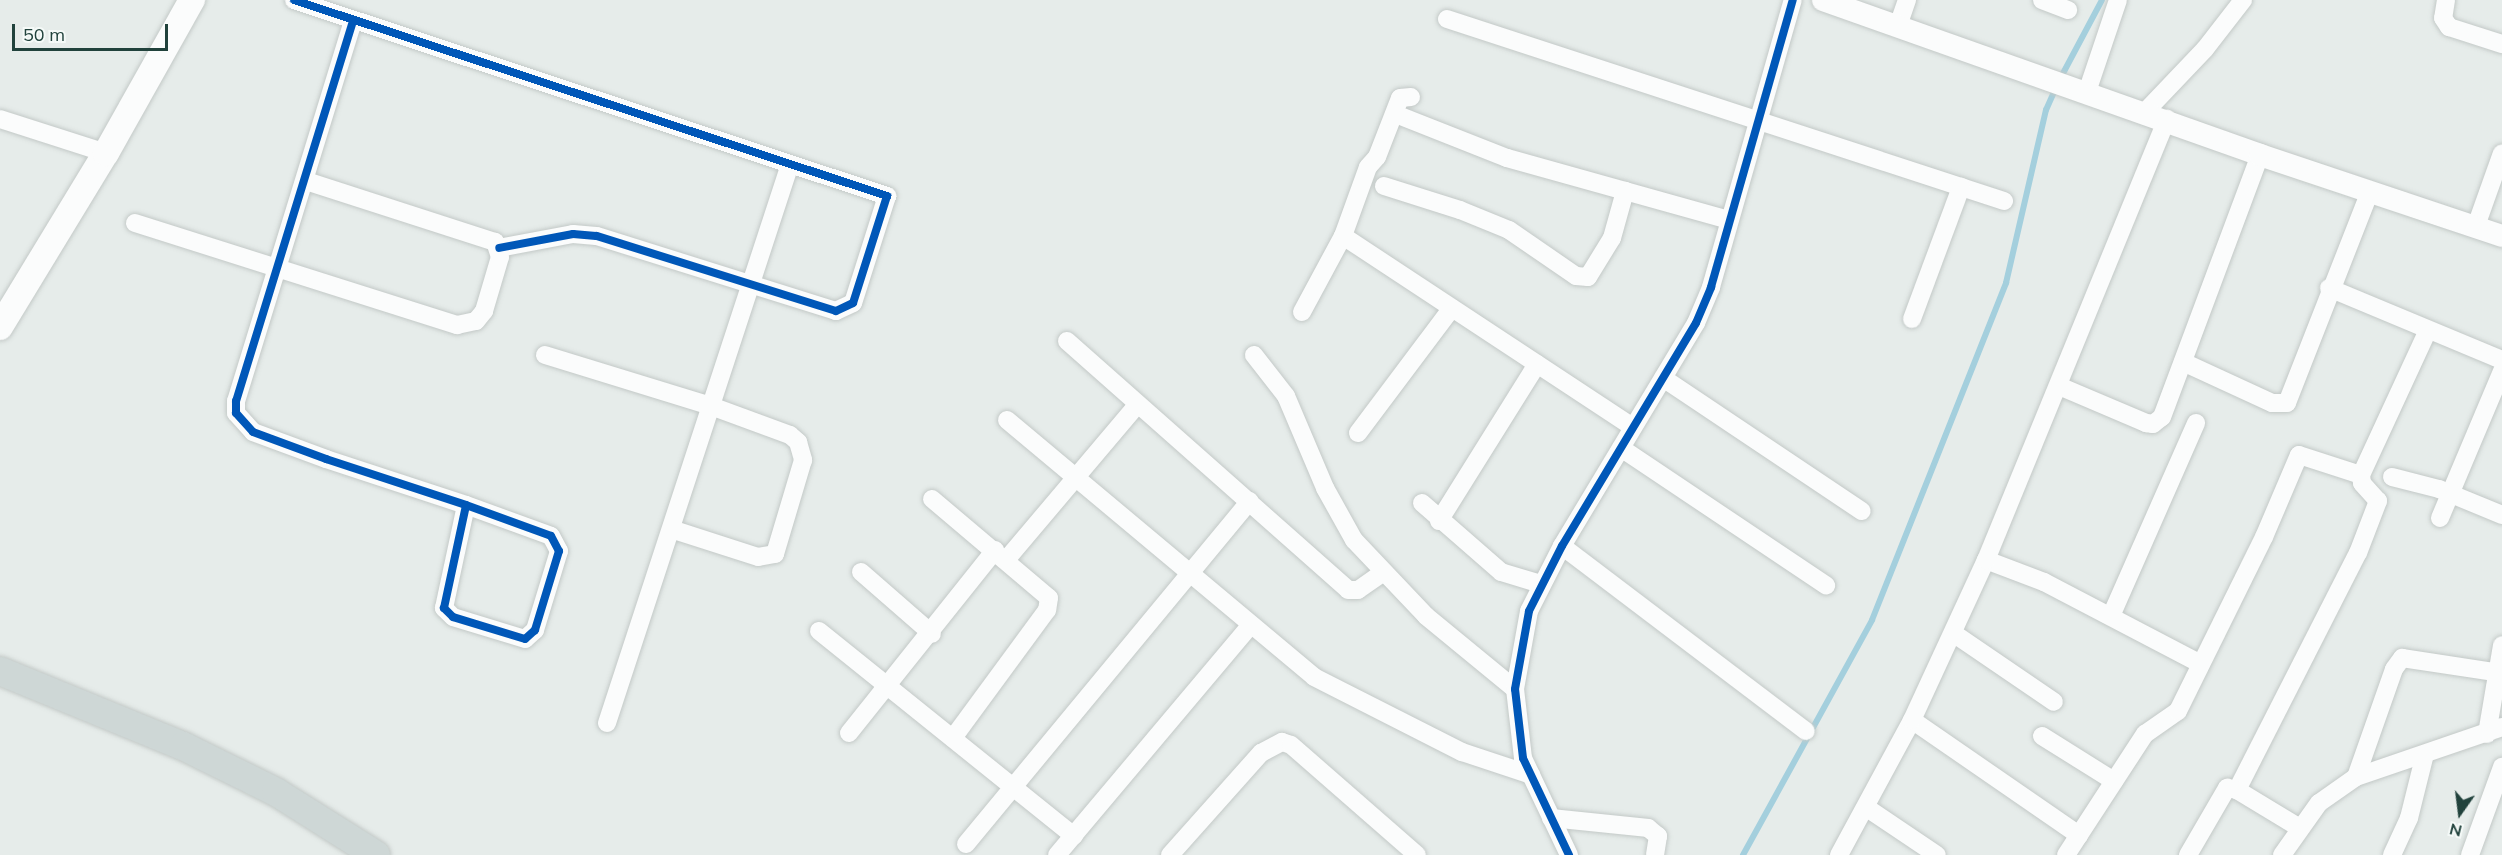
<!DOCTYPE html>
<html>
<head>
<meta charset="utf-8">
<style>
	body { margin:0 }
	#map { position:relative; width:2502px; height:855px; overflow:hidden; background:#e6ecea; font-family:Mulish,sans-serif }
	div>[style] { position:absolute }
	.stream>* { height:6px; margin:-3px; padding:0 3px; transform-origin:3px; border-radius:3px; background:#a4cfdd }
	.roads { filter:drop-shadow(0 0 2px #c3c9c7) drop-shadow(0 0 2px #c3c9c7) }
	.minor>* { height:18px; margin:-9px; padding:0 9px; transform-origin:9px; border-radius:9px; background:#fbfcfc }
	.tertiary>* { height:22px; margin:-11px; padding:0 11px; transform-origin:11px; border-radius:11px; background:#fbfcfc }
	.secondary>* { height:26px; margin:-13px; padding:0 13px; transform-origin:13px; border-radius:13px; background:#fbfcfc }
	.primary>* { height:28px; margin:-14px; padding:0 14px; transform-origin:14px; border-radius:14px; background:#ced7d6 }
	.cycleway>* { height:8px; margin:-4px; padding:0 4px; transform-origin:4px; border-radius:4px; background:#0057b8 }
	span { translate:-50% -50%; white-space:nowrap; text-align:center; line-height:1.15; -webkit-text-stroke:5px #f5faf8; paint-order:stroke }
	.north { position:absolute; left:2430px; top:783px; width:60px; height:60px; -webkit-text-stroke:4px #f5faf8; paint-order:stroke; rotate:194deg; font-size:16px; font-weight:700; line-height:24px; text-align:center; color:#21423c }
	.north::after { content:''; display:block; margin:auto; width:21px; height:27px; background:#21423c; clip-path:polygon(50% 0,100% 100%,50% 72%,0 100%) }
	.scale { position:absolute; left:12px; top:24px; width:156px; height:27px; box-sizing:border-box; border:3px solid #21423c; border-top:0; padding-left:8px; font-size:18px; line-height:21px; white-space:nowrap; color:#21423c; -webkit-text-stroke:4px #f5faf8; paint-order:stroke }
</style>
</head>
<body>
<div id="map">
	<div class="stream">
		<div style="left:2060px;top:79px;width:89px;rotate:-62deg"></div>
		<div style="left:1743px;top:855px;width:268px;rotate:-61.2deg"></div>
		<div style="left:1872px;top:620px;width:363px;rotate:-68.3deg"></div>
		<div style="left:2006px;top:283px;width:178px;rotate:-77deg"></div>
		<div style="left:2046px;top:110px;width:24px;rotate:-66deg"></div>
	</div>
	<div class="roads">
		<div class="minor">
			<div style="left:294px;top:0;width:625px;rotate:18.29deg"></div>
			<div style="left:887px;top:196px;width:112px;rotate:107.6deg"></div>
			<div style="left:853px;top:303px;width:19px;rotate:155deg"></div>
			<div style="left:836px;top:311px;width:251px;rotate:-162.6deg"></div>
			<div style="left:596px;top:236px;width:23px;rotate:-175deg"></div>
			<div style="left:573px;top:234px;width:75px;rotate:169.3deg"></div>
			<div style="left:2042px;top:0;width:28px;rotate:21deg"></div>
			<div style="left:2446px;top:0;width:18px;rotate:99deg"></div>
			<div style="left:2443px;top:18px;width:11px;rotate:56deg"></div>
			<div style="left:2449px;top:27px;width:56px;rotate:17.8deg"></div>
			<div style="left:1447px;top:19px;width:586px;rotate:18.09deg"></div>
			<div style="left:353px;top:21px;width:398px;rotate:107.1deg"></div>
			<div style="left:236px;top:401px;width:12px;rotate:90deg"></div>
			<div style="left:236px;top:413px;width:25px;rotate:48deg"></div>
			<div style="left:253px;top:432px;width:78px;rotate:20.3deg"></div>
			<div style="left:326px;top:459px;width:147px;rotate:18.2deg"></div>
			<div style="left:466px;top:505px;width:90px;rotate:20deg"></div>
			<div style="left:551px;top:536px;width:17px;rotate:62deg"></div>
			<div style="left:559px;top:551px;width:83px;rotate:106.9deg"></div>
			<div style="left:535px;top:630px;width:13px;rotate:138deg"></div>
			<div style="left:525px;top:639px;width:75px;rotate:-163deg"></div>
			<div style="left:453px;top:617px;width:13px;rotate:-135deg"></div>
			<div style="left:444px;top:608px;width:105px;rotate:-77.9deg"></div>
			<div style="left:1898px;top:26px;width:28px;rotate:-71deg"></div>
			<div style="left:2087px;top:92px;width:97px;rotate:-71.4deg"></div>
			<div style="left:2145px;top:112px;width:87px;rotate:-46.4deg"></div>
			<div style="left:2205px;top:49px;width:62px;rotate:-52.2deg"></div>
			<div style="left:1403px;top:117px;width:112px;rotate:21.5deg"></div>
			<div style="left:1507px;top:158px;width:230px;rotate:15.6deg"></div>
			<div style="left:0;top:119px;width:111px;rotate:17.8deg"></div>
			<div style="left:1384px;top:186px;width:80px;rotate:17.5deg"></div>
			<div style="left:1460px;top:210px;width:53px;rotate:22.2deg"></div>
			<div style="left:1509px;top:230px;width:81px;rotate:34.5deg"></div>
			<div style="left:1576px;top:276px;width:12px;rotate:5deg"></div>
			<div style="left:1588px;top:277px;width:46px;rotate:-58.4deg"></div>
			<div style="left:1612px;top:238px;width:49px;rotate:-74.5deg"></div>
			<div style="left:135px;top:223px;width:338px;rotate:17.6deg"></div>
			<div style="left:457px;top:325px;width:19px;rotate:-12deg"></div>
			<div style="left:476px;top:321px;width:13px;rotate:-51deg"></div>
			<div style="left:484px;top:311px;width:56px;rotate:-73.5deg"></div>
			<div style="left:500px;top:257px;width:16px;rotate:-108deg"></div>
			<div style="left:495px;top:242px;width:199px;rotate:-162.1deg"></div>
			<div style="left:2476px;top:226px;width:77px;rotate:-70.4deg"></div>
			<div style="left:1343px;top:236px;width:347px;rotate:33.4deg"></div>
			<div style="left:2329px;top:288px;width:187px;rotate:22.6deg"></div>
			<div style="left:1302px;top:312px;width:86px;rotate:-61.7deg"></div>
			<div style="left:1343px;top:236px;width:73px;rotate:-70.1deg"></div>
			<div style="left:1368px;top:167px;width:13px;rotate:-48deg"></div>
			<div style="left:1377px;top:157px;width:63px;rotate:-68.7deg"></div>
			<div style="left:1400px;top:98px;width:11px;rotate:-5deg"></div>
			<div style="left:1912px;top:319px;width:141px;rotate:-69.6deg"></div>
			<div style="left:1067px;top:341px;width:375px;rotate:41.5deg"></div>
			<div style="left:1348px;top:590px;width:10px"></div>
			<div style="left:1358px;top:590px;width:29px;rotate:-35deg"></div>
			<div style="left:545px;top:355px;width:174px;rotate:17.1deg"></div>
			<div style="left:711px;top:406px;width:84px;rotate:20.2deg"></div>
			<div style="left:790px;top:435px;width:11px;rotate:41deg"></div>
			<div style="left:798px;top:442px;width:19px;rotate:74deg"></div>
			<div style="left:803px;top:460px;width:98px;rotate:106.6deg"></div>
			<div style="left:775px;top:554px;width:17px;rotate:170deg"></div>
			<div style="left:758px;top:557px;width:91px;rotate:-162.2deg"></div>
			<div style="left:1254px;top:355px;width:52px;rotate:52deg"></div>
			<div style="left:1286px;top:396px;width:100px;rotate:67deg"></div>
			<div style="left:1325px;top:488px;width:60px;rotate:60.9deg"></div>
			<div style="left:1354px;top:540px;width:105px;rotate:46.5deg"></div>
			<div style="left:1426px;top:616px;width:115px;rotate:39.4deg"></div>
			<div style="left:2183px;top:362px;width:98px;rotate:24.7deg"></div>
			<div style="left:2272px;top:403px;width:15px"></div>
			<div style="left:2287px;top:403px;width:228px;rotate:-68.6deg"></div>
			<div style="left:1663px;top:378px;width:239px;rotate:33.8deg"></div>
			<div style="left:2059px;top:386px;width:95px;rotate:23deg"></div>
			<div style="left:2146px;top:423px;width:7px;rotate:8deg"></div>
			<div style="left:2153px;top:424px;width:11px;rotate:-38deg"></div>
			<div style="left:2162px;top:417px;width:280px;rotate:-69.5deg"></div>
			<div style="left:1007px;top:420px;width:400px;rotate:39.9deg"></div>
			<div style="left:1314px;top:677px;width:166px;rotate:26.9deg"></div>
			<div style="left:1462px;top:752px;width:73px;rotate:18.4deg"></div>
			<div style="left:1358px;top:433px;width:156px;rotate:-53.1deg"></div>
			<div style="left:1621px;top:448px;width:247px;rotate:33.8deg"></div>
			<div style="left:2392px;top:477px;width:49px;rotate:14.3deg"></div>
			<div style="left:2439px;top:489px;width:68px;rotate:22.4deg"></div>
			<div style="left:932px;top:499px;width:153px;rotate:40.2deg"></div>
			<div style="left:1049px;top:598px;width:12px;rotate:99deg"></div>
			<div style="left:1047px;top:610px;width:159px;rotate:126.3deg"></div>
			<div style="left:1422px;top:503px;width:105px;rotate:41.1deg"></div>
			<div style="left:1501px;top:572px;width:42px;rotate:16.7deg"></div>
			<div style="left:2440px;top:518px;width:160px;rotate:-67.1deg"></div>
			<div style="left:1439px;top:521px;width:185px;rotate:-58deg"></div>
			<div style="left:1562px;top:546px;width:306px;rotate:37.2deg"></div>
			<div style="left:1006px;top:560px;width:203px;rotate:-49.8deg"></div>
			<div style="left:1986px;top:560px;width:62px;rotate:20.8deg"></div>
			<div style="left:2044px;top:582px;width:177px;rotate:27.6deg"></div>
			<div style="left:861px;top:572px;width:94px;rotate:41.1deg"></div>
			<div style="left:2111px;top:616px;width:211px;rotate:-66.2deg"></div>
			<div style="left:819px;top:631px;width:327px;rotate:38.8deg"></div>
			<div style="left:1953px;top:633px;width:122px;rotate:34.3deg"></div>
			<div style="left:1912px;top:720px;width:203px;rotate:34.6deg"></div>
			<div style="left:607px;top:723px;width:588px;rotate:-71.87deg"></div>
			<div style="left:849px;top:733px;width:234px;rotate:-51.4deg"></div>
			<div style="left:2487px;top:734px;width:90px;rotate:-80.4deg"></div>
			<div style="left:2042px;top:736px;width:85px;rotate:32deg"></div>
			<div style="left:2356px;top:777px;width:114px;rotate:-70.6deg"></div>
			<div style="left:2394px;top:669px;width:14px;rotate:-54deg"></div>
			<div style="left:2402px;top:658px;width:94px;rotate:8.6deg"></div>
			<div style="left:2237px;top:790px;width:266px;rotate:-63deg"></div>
			<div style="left:2358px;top:553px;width:56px;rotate:-69deg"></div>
			<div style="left:2378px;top:501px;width:24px;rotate:-132deg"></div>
			<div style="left:2362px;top:483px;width:8px;rotate:-97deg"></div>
			<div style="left:2361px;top:475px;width:157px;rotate:-65.2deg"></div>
			<div style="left:1867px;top:808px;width:84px;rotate:33.9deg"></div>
			<div style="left:1551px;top:818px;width:98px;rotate:5.9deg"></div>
			<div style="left:1648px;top:828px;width:13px;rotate:39deg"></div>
			<div style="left:1658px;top:836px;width:19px;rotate:99deg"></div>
			<div style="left:966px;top:844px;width:445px;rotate:-50.4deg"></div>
			<div style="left:1057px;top:855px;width:301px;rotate:-49.9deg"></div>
			<div style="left:1170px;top:855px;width:137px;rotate:-48.3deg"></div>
			<div style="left:1261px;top:753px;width:24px;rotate:-28deg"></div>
			<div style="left:1282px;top:742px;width:9px;rotate:18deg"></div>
			<div style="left:1291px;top:745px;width:167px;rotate:41.1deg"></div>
			<div style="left:1569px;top:855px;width:107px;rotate:-115.4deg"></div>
			<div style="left:1523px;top:758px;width:69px;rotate:-96.6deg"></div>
			<div style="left:1515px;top:689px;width:79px;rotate:-79.8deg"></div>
			<div style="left:1529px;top:611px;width:73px;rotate:-63.1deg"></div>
			<div style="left:1562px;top:546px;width:260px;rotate:-59deg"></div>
			<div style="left:1696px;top:323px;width:39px;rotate:-67deg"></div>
			<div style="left:1711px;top:287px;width:298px;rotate:-74.1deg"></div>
			<div style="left:1839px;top:855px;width:153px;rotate:-61.6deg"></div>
			<div style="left:1912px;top:720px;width:176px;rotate:-65.2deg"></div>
			<div style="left:1986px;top:560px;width:477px;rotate:-67.7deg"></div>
			<div style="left:2066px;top:855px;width:145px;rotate:-56.9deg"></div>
			<div style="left:2145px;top:734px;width:40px;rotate:-34.9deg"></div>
			<div style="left:2178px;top:711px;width:194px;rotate:-63.7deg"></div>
			<div style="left:2264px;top:537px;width:89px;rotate:-66.9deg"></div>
			<div style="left:2299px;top:455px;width:65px;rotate:17.9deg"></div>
			<div style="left:2188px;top:855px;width:78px;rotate:-59.8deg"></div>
			<div style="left:2227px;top:788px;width:10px;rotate:11deg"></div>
			<div style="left:2237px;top:790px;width:71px;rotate:31.2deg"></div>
			<div style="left:2282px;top:855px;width:64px;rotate:-54.6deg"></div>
			<div style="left:2319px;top:803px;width:45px;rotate:-35.1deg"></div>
			<div style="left:2356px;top:777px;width:154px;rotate:-18.9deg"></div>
			<div style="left:2392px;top:855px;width:41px;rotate:-65.3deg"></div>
			<div style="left:2409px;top:818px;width:66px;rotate:-76deg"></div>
			<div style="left:2470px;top:855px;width:94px;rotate:-70deg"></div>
		</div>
		<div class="tertiary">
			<div style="left:1823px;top:0;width:464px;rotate:19.5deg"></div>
			<div style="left:2260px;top:155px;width:255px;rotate:18.5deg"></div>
		</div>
		<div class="secondary">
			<div style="left:0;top:327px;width:204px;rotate:-58.7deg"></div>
			<div style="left:106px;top:153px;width:176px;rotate:-60.7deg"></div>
		</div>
		<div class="primary">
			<div style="left:0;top:671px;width:198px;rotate:22.3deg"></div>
			<div style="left:183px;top:746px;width:104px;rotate:26.3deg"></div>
			<div style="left:276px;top:792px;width:118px;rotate:32.2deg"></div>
		</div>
	</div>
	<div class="cycleway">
		<div style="left:294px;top:0;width:625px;rotate:18.29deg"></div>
		<div style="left:887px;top:196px;width:112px;rotate:107.6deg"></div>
		<div style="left:853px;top:303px;width:19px;rotate:155deg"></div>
		<div style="left:836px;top:311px;width:251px;rotate:-162.6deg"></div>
		<div style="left:596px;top:236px;width:23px;rotate:-175deg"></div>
		<div style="left:573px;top:234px;width:75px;rotate:169.3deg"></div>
		<div style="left:353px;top:21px;width:398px;rotate:107.1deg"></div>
		<div style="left:236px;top:401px;width:12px;rotate:90deg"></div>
		<div style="left:236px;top:413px;width:25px;rotate:48deg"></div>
		<div style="left:253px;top:432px;width:78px;rotate:20.3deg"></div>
		<div style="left:326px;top:459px;width:147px;rotate:18.2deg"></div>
		<div style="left:466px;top:505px;width:90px;rotate:20deg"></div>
		<div style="left:551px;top:536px;width:17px;rotate:62deg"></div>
		<div style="left:559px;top:551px;width:83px;rotate:106.9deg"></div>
		<div style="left:535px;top:630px;width:13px;rotate:138deg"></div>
		<div style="left:525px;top:639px;width:75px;rotate:-163deg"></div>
		<div style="left:453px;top:617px;width:13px;rotate:-135deg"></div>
		<div style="left:444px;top:608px;width:105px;rotate:-77.9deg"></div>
		<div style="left:1569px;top:855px;width:107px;rotate:-115.4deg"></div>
		<div style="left:1523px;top:758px;width:69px;rotate:-96.6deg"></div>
		<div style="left:1515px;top:689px;width:79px;rotate:-79.8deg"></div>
		<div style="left:1529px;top:611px;width:73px;rotate:-63.1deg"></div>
		<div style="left:1562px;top:546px;width:260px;rotate:-59deg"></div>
		<div style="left:1696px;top:323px;width:39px;rotate:-67deg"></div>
		<div style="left:1711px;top:287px;width:298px;rotate:-74.1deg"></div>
	</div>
	<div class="north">N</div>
	<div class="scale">50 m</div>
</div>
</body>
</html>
